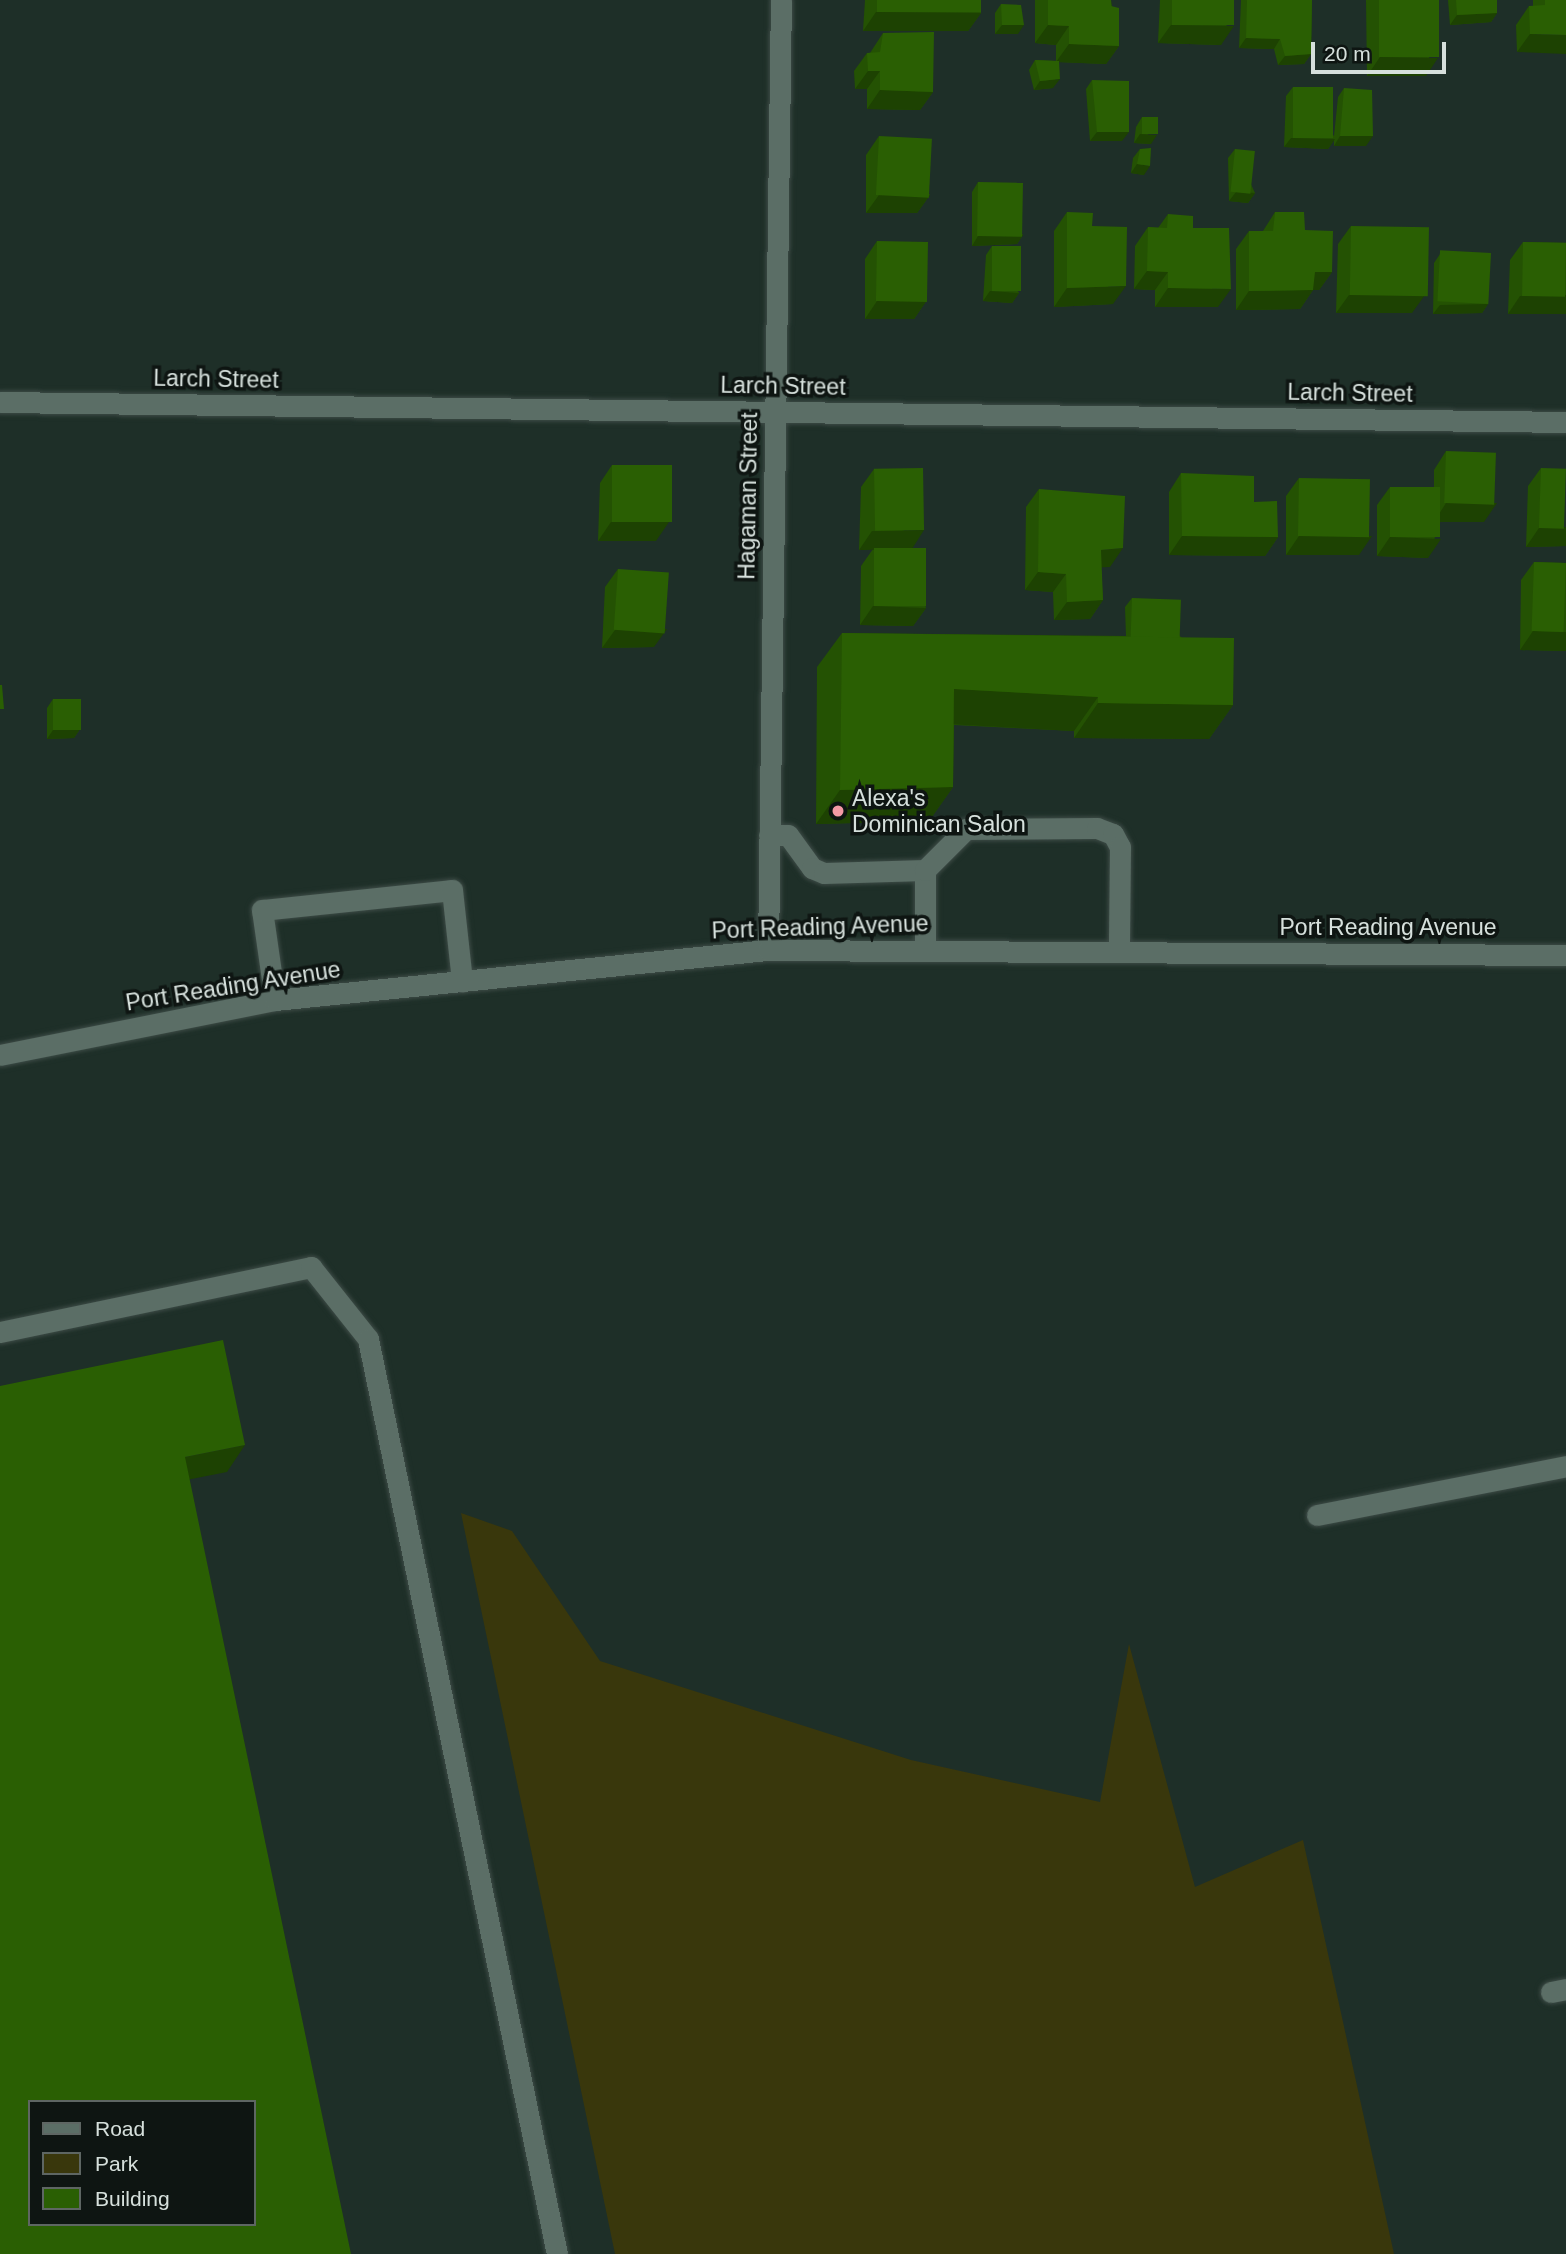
<!DOCTYPE html>
<html>
<head>
<meta charset="utf-8">
<style>
	body { margin:0 }
	#map { position:relative; width:1566px; height:2254px; overflow:hidden; background:#1e2f28; font-family:Arial,sans-serif }
	div>[style] { position:absolute }
	.green>* { inset:0; background:#39370c }
	.roads { filter:drop-shadow(0 0 2px #3d4b46) drop-shadow(0 0 2px #3d4b46) }
	.minor>* { height:21px; margin:-10.5px; padding:0 10.5px; transform-origin:10.5px; border-radius:10.5px; background:#5b6e66 }
	.wall>* { inset:0; background:#245203 }
	.shaded-wall>* { inset:0; background:#1d4202 }
	.building>* { inset:0; background:#2a5f03; transform-origin:0 0 }
	.dots>* { width:19px; height:19px; translate:-50% -50%; box-sizing:border-box; border:4px solid #0e1512; border-radius:50% }
	span { translate:-50% -50%; white-space:nowrap; text-align:center; line-height:1.15; -webkit-text-stroke:7px #0e1512; paint-order:stroke }
	.street-label { font-size:23px; color:#d6e0dc }
	.poi-label { font-size:23px; color:#d6e0dc }
	.left { translate:0 -50%; text-align:left }
	.legend { position:absolute; left:28px; top:2100px; width:228px; height:126px; box-sizing:border-box; background:#0e1512; border:2px solid #5e6663; margin:0; padding:9px 12px; list-style:none; font-size:21px; color:#d6e0dc }
	.legend li { display:flex; align-items:center; gap:14px; height:35px }
	.legend b { width:35px; border:2px solid #5e6663 }
	.scale { position:absolute; left:1311px; top:42px; width:135px; height:32px; box-sizing:border-box; border:4px solid #d6e0dc; border-top:0; padding-left:9px; font-size:21px; line-height:24px; white-space:nowrap; color:#d6e0dc; -webkit-text-stroke:5px #0e1512; paint-order:stroke }
</style>
</head>
<body>
<div id="map">
	<div class="green">
		<div style="clip-path:polygon(461px 1513px,512px 1531px,600px 1661px,911px 1760px,1100px 1802px,1129px 1644px,1195px 1887px,1303px 1840px,1394px 2254px,615px 2254px)"></div>
	</div>
	<div class="roads">
		<div class="minor">
			<div style="left:0;top:402px;width:1566px;rotate:0.73deg"></div>
			<div style="left:769px;top:835px;width:19px"></div>
			<div style="left:788px;top:835px;width:41px;rotate:54deg"></div>
			<div style="left:812px;top:868px;width:13px;rotate:23deg"></div>
			<div style="left:824px;top:873px;width:101px;rotate:-1.7deg"></div>
			<div style="left:768px;top:950px;width:950px;rotate:-89.22deg"></div>
			<div style="left:925px;top:950px;width:80px;rotate:-90deg"></div>
			<div style="left:925px;top:870px;width:58px;rotate:-45deg"></div>
			<div style="left:966px;top:829px;width:131px;rotate:-0.4deg"></div>
			<div style="left:1097px;top:828px;width:17px;rotate:21deg"></div>
			<div style="left:1113px;top:834px;width:15px;rotate:62deg"></div>
			<div style="left:1120px;top:847px;width:104px;rotate:90.6deg"></div>
			<div style="left:275px;top:1000px;width:91px;rotate:-98.2deg"></div>
			<div style="left:262px;top:910px;width:191px;rotate:-6deg"></div>
			<div style="left:452px;top:890px;width:92px;rotate:83.7deg"></div>
			<div style="left:0;top:1055px;width:280px;rotate:-11.3deg"></div>
			<div style="left:275px;top:1000px;width:496px;rotate:-5.8deg"></div>
			<div style="left:768px;top:950px;width:798px;rotate:0.36deg"></div>
			<div style="left:0;top:1332px;width:318px;rotate:-11.8deg"></div>
			<div style="left:311px;top:1267px;width:92px;rotate:51.6deg"></div>
			<div style="left:368px;top:1339px;width:934px;rotate:78.33deg"></div>
			<div style="left:1317px;top:1515px;width:254px;rotate:-11.1deg"></div>
			<div style="left:1551px;top:1992px;width:15px;rotate:-11deg"></div>
		</div>
	</div>
	<div class="wall">
		<div style="clip-path:polygon(865px 0,981px 0,981px 13px,968px 31px,863px 31px)"></div>
		<div style="clip-path:polygon(1035px 0,1111px 0,1119px 46px,1106px 64px,1059px 62px,1053px 88px,1034px 90px,1029px 70px,1035px 60px,1056px 61px,1056px 45px,1035px 43px)"></div>
		<div style="clip-path:polygon(1160px 0,1234px 0,1221px 45px,1158px 43px)"></div>
		<div style="clip-path:polygon(1241px 0,1312px 0,1311px 54px,1304px 64px,1278px 65px,1274px 49px,1239px 48px)"></div>
		<div style="clip-path:polygon(1366px 0,1439px 0,1426px 76px,1367px 76px)"></div>
		<div style="clip-path:polygon(1448px 0,1497px 0,1497px 13px,1491px 22px,1450px 25px)"></div>
		<div style="clip-path:polygon(1533px 0,1566px 0,1517px 52px,1516px 25px,1529px 6px,1533px 6px)"></div>
		<div style="clip-path:polygon(1001px 4px,1018px 34px,995px 34px,995px 13px)"></div>
		<div style="clip-path:polygon(883px 33px,933px 92px,920px 110px,867px 109px,867px 89px,855px 89px,854px 71px,867px 53px,870px 53px)"></div>
		<div style="clip-path:polygon(1092px 80px,1122px 141px,1090px 141px,1086px 89px)"></div>
		<div style="clip-path:polygon(1293px 87px,1334px 136px,1338px 97px,1344px 88px,1366px 146px,1334px 146px,1334px 140px,1328px 149px,1284px 147px,1286px 96px)"></div>
		<div style="clip-path:polygon(1142px 117px,1151px 144px,1134px 143px,1136px 127px)"></div>
		<div style="clip-path:polygon(879px 136px,930px 195px,917px 213px,866px 213px,866px 155px)"></div>
		<div style="clip-path:polygon(1140px 149px,1144px 175px,1131px 173px,1133px 158px)"></div>
		<div style="clip-path:polygon(1235px 149px,1255px 193px,1248px 203px,1229px 201px,1228px 158px)"></div>
		<div style="clip-path:polygon(978px 182px,1023px 235px,1017px 244px,972px 246px,972px 192px)"></div>
		<div style="clip-path:polygon(1067px 212px,1092px 226px,1113px 304px,1054px 307px,1054px 231px)"></div>
		<div style="clip-path:polygon(1275px 212px,1305px 230px,1332px 272px,1319px 290px,1313px 290px,1300px 309px,1236px 310px,1236px 249px,1249px 231px,1263px 231px)"></div>
		<div style="clip-path:polygon(1168px 214px,1193px 228px,1218px 307px,1155px 307px,1155px 290px,1134px 289px,1135px 246px,1148px 227px,1158px 228px)"></div>
		<div style="clip-path:polygon(1351px 226px,1412px 313px,1336px 313px,1338px 244px)"></div>
		<div style="clip-path:polygon(877px 241px,927px 300px,914px 319px,865px 319px,865px 259px)"></div>
		<div style="clip-path:polygon(1523px 242px,1566px 243px,1566px 314px,1508px 314px,1510px 260px)"></div>
		<div style="clip-path:polygon(992px 246px,1019px 293px,1012px 303px,983px 301px,986px 255px)"></div>
		<div style="clip-path:polygon(1440px 254px,1488px 304px,1482px 313px,1433px 314px,1434px 263px)"></div>
		<div style="clip-path:polygon(1446px 451px,1484px 522px,1440px 522px,1428px 558px,1377px 556px,1377px 505px,1390px 487px,1434px 487px,1434px 470px)"></div>
		<div style="clip-path:polygon(612px 465px,656px 541px,598px 541px,600px 483px)"></div>
		<div style="clip-path:polygon(1541px 468px,1566px 546px,1526px 547px,1528px 486px)"></div>
		<div style="clip-path:polygon(874px 469px,912px 548px,926px 608px,913px 626px,860px 625px,861px 566px,873px 549px,859px 550px,861px 487px)"></div>
		<div style="clip-path:polygon(1181px 473px,1254px 502px,1278px 537px,1265px 556px,1169px 555px,1169px 492px)"></div>
		<div style="clip-path:polygon(1299px 478px,1359px 555px,1286px 555px,1286px 496px)"></div>
		<div style="clip-path:polygon(1039px 489px,1110px 567px,1101px 567px,1103px 600px,1090px 619px,1054px 620px,1053px 592px,1025px 590px,1026px 507px)"></div>
		<div style="clip-path:polygon(1534px 562px,1566px 563px,1566px 651px,1520px 650px,1521px 580px)"></div>
		<div style="clip-path:polygon(618px 569px,654px 647px,602px 648px,605px 587px)"></div>
		<div style="clip-path:polygon(1132px 598px,1181px 637px,1233px 705px,1209px 739px,1074px 738px,1074px 731px,954px 725px,953px 787px,929px 821px,816px 824px,817px 667px,842px 633px,1126px 636px,1125px 607px)"></div>
		<div style="clip-path:polygon(53px 699px,80px 729px,74px 738px,47px 739px,47px 708px)"></div>
	</div>
	<div class="shaded-wall">
		<div style="clip-path:polygon(876px 12px,981px 13px,968px 31px,863px 31px)"></div>
		<div style="clip-path:polygon(1497px 13px,1491px 22px,1450px 25px,1457px 15px)"></div>
		<div style="clip-path:polygon(1002px 25px,1024px 25px,1018px 34px,995px 34px)"></div>
		<div style="clip-path:polygon(1048px 25px,1069px 26px,1056px 45px,1035px 43px)"></div>
		<div style="clip-path:polygon(1171px 25px,1234px 26px,1221px 45px,1158px 43px)"></div>
		<div style="clip-path:polygon(1530px 34px,1566px 35px,1566px 54px,1517px 52px)"></div>
		<div style="clip-path:polygon(1246px 38px,1280px 39px,1274px 49px,1239px 48px)"></div>
		<div style="clip-path:polygon(1069px 44px,1119px 46px,1106px 64px,1056px 62px)"></div>
		<div style="clip-path:polygon(1311px 54px,1304px 64px,1278px 65px,1285px 56px)"></div>
		<div style="clip-path:polygon(1380px 57px,1438px 58px,1426px 76px,1367px 76px)"></div>
		<div style="clip-path:polygon(868px 71px,880px 71px,867px 89px,855px 89px)"></div>
		<div style="clip-path:polygon(1060px 79px,1053px 88px,1034px 90px,1040px 81px)"></div>
		<div style="clip-path:polygon(880px 90px,933px 92px,920px 110px,867px 109px)"></div>
		<div style="clip-path:polygon(1097px 132px,1129px 132px,1122px 141px,1090px 141px)"></div>
		<div style="clip-path:polygon(1140px 134px,1157px 135px,1151px 144px,1134px 143px)"></div>
		<div style="clip-path:polygon(1340px 136px,1373px 136px,1366px 146px,1334px 146px)"></div>
		<div style="clip-path:polygon(1291px 138px,1335px 139px,1328px 149px,1284px 147px)"></div>
		<div style="clip-path:polygon(1137px 164px,1150px 166px,1144px 175px,1131px 173px)"></div>
		<div style="clip-path:polygon(1236px 192px,1255px 193px,1248px 203px,1229px 201px)"></div>
		<div style="clip-path:polygon(879px 195px,930px 195px,917px 213px,866px 213px)"></div>
		<div style="clip-path:polygon(1023px 235px,1017px 244px,972px 246px,978px 236px)"></div>
		<div style="clip-path:polygon(1147px 271px,1168px 272px,1155px 290px,1134px 289px)"></div>
		<div style="clip-path:polygon(1315px 272px,1332px 272px,1319px 290px,1302px 290px)"></div>
		<div style="clip-path:polygon(1126px 286px,1113px 304px,1054px 307px,1067px 288px)"></div>
		<div style="clip-path:polygon(1168px 288px,1231px 289px,1218px 307px,1155px 307px)"></div>
		<div style="clip-path:polygon(1313px 290px,1300px 309px,1236px 310px,1249px 291px)"></div>
		<div style="clip-path:polygon(990px 291px,1019px 293px,1012px 303px,983px 301px)"></div>
		<div style="clip-path:polygon(1349px 295px,1425px 295px,1412px 313px,1336px 313px)"></div>
		<div style="clip-path:polygon(1566px 295px,1566px 314px,1508px 314px,1520px 296px)"></div>
		<div style="clip-path:polygon(927px 300px,914px 319px,865px 319px,877px 301px)"></div>
		<div style="clip-path:polygon(1488px 304px,1482px 313px,1433px 314px,1440px 305px)"></div>
		<div style="clip-path:polygon(1446px 503px,1497px 503px,1484px 522px,1434px 522px)"></div>
		<div style="clip-path:polygon(611px 522px,669px 522px,656px 541px,598px 541px)"></div>
		<div style="clip-path:polygon(1566px 527px,1566px 546px,1526px 547px,1539px 528px)"></div>
		<div style="clip-path:polygon(924px 530px,912px 549px,859px 550px,872px 531px)"></div>
		<div style="clip-path:polygon(1182px 536px,1278px 537px,1265px 556px,1169px 555px)"></div>
		<div style="clip-path:polygon(1299px 536px,1372px 536px,1359px 555px,1286px 555px)"></div>
		<div style="clip-path:polygon(1390px 537px,1441px 539px,1428px 558px,1377px 556px)"></div>
		<div style="clip-path:polygon(1123px 548px,1110px 567px,1088px 568px,1101px 550px)"></div>
		<div style="clip-path:polygon(1038px 572px,1066px 574px,1053px 592px,1025px 590px)"></div>
		<div style="clip-path:polygon(1103px 600px,1090px 619px,1054px 620px,1067px 602px)"></div>
		<div style="clip-path:polygon(873px 606px,926px 608px,913px 626px,860px 625px)"></div>
		<div style="clip-path:polygon(667px 629px,654px 647px,602px 648px,615px 630px)"></div>
		<div style="clip-path:polygon(1533px 631px,1566px 632px,1566px 651px,1520px 650px)"></div>
		<div style="clip-path:polygon(954px 689px,1098px 697px,1074px 731px,930px 723px)"></div>
		<div style="clip-path:polygon(1098px 703px,1233px 705px,1209px 739px,1074px 738px)"></div>
		<div style="clip-path:polygon(80px 729px,74px 738px,47px 739px,53px 730px)"></div>
		<div style="clip-path:polygon(953px 787px,929px 821px,816px 824px,840px 790px)"></div>
		<div style="clip-path:polygon(245px 1445px,227px 1472px,166px 1484px,185px 1457px)"></div>
	</div>
	<div class="building">
		<div style="left:877px;top:0;width:104px;height:12px"></div>
		<div style="clip-path:polygon(1048px 0,1111px 0,1111px 6px,1119px 8px,1119px 46px,1069px 44px,1069px 26px,1048px 25px)"></div>
		<div style="left:1172px;top:0;width:62px;height:25px"></div>
		<div style="clip-path:polygon(1247px 0,1312px 0,1311px 54px,1285px 56px,1280px 39px,1246px 38px)"></div>
		<div style="left:1379px;top:0;width:60px;height:57px"></div>
		<div style="clip-path:polygon(1456px 0,1497px 0,1497px 13px,1457px 15px)"></div>
		<div style="clip-path:polygon(1545px 0,1566px 0,1566px 35px,1530px 34px,1529px 6px,1545px 5px)"></div>
		<div style="clip-path:polygon(1001px 4px,1021px 5px,1024px 25px,1002px 25px)"></div>
		<div style="clip-path:polygon(934px 32px,933px 92px,880px 90px,880px 71px,868px 71px,867px 53px,880px 52px,883px 33px)"></div>
		<div style="clip-path:polygon(1035px 60px,1059px 61px,1060px 79px,1040px 81px)"></div>
		<div style="clip-path:polygon(1092px 80px,1129px 81px,1129px 132px,1097px 132px)"></div>
		<div style="left:1293px;top:87px;width:40px;height:51px"></div>
		<div style="clip-path:polygon(1344px 88px,1372px 90px,1373px 136px,1340px 136px)"></div>
		<div style="left:1142px;top:117px;width:16px;height:17px"></div>
		<div style="left:879px;top:136px;width:53px;height:59px;rotate:3deg"></div>
		<div style="clip-path:polygon(1151px 148px,1150px 166px,1137px 164px,1140px 149px)"></div>
		<div style="left:1235px;top:149px;width:20px;height:43px;rotate:6deg"></div>
		<div style="left:978px;top:182px;width:45px;height:54px;rotate:1deg"></div>
		<div style="clip-path:polygon(1067px 212px,1093px 213px,1092px 226px,1127px 227px,1126px 286px,1067px 288px)"></div>
		<div style="clip-path:polygon(1275px 212px,1304px 212px,1305px 230px,1333px 231px,1332px 272px,1315px 272px,1313px 290px,1249px 291px,1249px 231px,1273px 231px)"></div>
		<div style="clip-path:polygon(1168px 214px,1193px 216px,1193px 228px,1229px 228px,1231px 289px,1168px 288px,1168px 272px,1147px 271px,1148px 227px,1167px 228px)"></div>
		<div style="left:1351px;top:226px;width:78px;height:69px;rotate:1deg"></div>
		<div style="left:877px;top:241px;width:51px;height:60px;rotate:1deg"></div>
		<div style="left:1523px;top:242px;width:43px;height:54px;rotate:1deg"></div>
		<div style="left:992px;top:246px;width:29px;height:45px"></div>
		<div style="left:1491px;top:253px;width:51px;height:51px;rotate:93deg"></div>
		<div style="left:1446px;top:451px;width:50px;height:52px;rotate:2deg"></div>
		<div style="left:612px;top:465px;width:60px;height:57px"></div>
		<div style="left:923px;top:468px;width:62px;height:49px;rotate:89deg"></div>
		<div style="left:1541px;top:468px;width:25px;height:60px;rotate:2deg"></div>
		<div style="clip-path:polygon(1181px 473px,1254px 476px,1254px 502px,1277px 501px,1278px 537px,1182px 536px)"></div>
		<div style="left:1299px;top:478px;width:71px;height:58px;rotate:1deg"></div>
		<div style="left:1390px;top:487px;width:50px;height:50px"></div>
		<div style="clip-path:polygon(1039px 489px,1125px 496px,1123px 548px,1101px 550px,1103px 600px,1067px 602px,1066px 574px,1038px 572px)"></div>
		<div style="left:874px;top:548px;width:52px;height:58px"></div>
		<div style="left:1534px;top:562px;width:32px;height:69px;rotate:2deg"></div>
		<div style="left:618px;top:569px;width:51px;height:61px;rotate:4deg"></div>
		<div style="left:1132px;top:598px;width:49px;height:39px;rotate:2deg"></div>
		<div style="clip-path:polygon(842px 633px,1234px 638px,1233px 705px,1098px 703px,1098px 697px,954px 689px,953px 787px,840px 790px)"></div>
		<div style="clip-path:polygon(0 685px,2px 685px,4px 709px,0 709px)"></div>
		<div style="left:53px;top:699px;width:28px;height:31px"></div>
		<div style="clip-path:polygon(evenodd,223px 1340px,245px 1445px,185px 1457px,351px 2254px,0 2254px,0 1386px,223px 1340px,30px 2102px,254px 2102px,254px 2224px,30px 2224px,30px 2102px)"></div>
	</div>
	<div class="dots">
		<div style="left:838px;top:811px;background:#f49aa5"></div>
	</div>
	<div class="street-label">
		<span style="left:216px;top:379px;rotate:1deg">Larch Street</span>
		<span style="left:783px;top:386px;rotate:1deg">Larch Street</span>
		<span style="left:1350px;top:393px;rotate:1deg">Larch Street</span>
		<span style="left:748px;top:496px;rotate:-89deg">Hagaman Street</span>
		<span style="left:820px;top:927px;rotate:-2deg">Port Reading Avenue</span>
		<span style="left:1388px;top:927px">Port Reading Avenue</span>
		<span style="left:233px;top:986px;rotate:-9deg">Port Reading Avenue</span>
	</div>
	<div class="poi-label">
		<span class="left" style="left:852px;top:811px">Alexa's<br>Dominican Salon</span>
	</div>
	<ul class="legend">
	<li><b style="height:9px;background:#5b6e66"></b>Road</li>
	<li><b style="height:19px;background:#39370c"></b>Park</li>
	<li><b style="height:19px;background:#2a5f03"></b>Building</li>
	</ul>
	<div class="scale">20 m</div>
</div>
</body>
</html>
